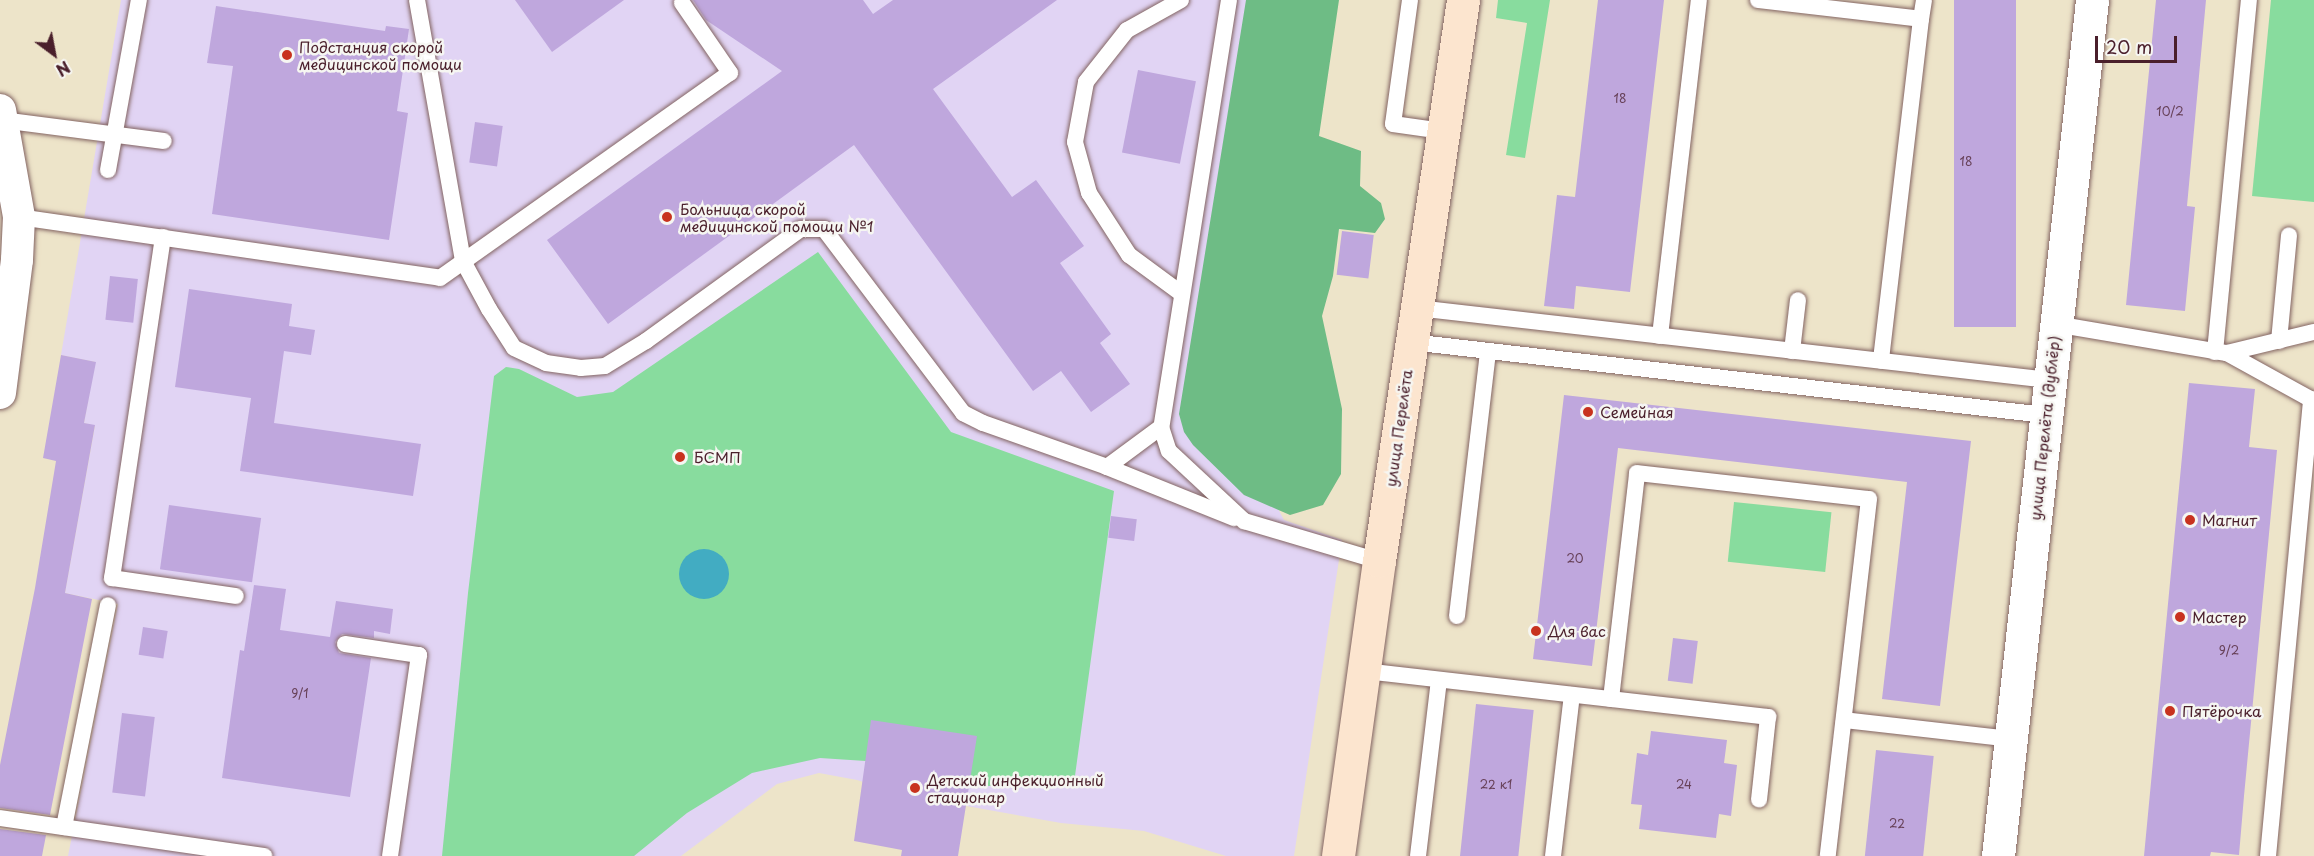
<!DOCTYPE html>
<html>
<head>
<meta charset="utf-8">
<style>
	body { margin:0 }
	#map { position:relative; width:2314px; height:856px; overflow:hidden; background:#ede4c9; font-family:"Playpen Sans",sans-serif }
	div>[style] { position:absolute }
	.built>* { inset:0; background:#e1d4f4 }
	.green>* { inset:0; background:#88dc9e; transform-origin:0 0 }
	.forest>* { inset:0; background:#6ebc85 }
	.water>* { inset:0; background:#42acc2 }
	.round { border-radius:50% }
	.building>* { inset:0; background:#bfa7dd; transform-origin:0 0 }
	.roads { filter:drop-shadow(0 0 2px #836462) drop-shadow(0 0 2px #836462) }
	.service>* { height:16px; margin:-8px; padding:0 8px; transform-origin:8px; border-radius:8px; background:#fff }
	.minor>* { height:32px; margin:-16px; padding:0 16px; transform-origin:16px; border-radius:16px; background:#fff }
	.tertiary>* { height:33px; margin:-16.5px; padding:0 16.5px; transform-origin:16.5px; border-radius:16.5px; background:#fff }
	.secondary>* { height:33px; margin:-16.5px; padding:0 16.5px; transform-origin:16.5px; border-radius:16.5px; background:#fce5cf }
	.dots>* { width:16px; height:16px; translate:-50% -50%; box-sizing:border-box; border:3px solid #f6f6f2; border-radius:50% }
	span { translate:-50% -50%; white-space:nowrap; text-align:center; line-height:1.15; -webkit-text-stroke:5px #f6f6f2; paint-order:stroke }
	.number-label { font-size:12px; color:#674158 }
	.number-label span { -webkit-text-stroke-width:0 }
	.poi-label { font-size:15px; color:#4a1f2b }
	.left { translate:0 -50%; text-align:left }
	.street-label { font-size:15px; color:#4a1f2b }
	.north { position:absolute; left:24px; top:24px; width:60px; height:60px; -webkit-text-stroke:4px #f6f6f2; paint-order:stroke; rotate:148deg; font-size:16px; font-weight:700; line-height:24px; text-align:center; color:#4a1f2b }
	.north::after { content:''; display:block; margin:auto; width:21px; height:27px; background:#4a1f2b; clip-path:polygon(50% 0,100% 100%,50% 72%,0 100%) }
	.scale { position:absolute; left:2095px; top:36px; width:82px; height:27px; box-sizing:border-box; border:3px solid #4a1f2b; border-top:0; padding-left:8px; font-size:18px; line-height:21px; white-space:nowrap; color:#4a1f2b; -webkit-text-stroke:4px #f6f6f2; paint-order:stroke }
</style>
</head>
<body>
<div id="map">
	<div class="built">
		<div style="clip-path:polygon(121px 0,1327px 0,1267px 488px,1284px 520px,1342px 540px,1294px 856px,1226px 856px,1144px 831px,1061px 823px,905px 795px,857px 780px,819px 773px,777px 784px,681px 856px,68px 856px,118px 604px,65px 593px,95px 426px,84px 423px,95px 362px,61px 355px)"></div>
	</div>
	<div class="green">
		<div style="clip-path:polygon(1498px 0,1550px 0,1525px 158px,1506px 155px,1527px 23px,1496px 18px)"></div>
		<div style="clip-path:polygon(2271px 0,2314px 0,2314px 202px,2252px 196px)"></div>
		<div style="clip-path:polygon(818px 252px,951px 432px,1114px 491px,1074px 783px,933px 788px,881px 762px,820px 758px,752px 773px,687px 813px,634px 856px,442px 856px,468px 593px,494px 376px,506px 367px,519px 369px,577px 397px,613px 392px)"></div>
		<div style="left:1734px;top:502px;width:98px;height:60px;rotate:6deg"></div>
	</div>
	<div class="forest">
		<div style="clip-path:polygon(1246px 0,1339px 0,1319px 136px,1361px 151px,1360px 186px,1381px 203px,1385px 219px,1375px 233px,1339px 229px,1333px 276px,1322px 316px,1342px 409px,1341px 474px,1323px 505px,1290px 515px,1244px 495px,1193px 445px,1184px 432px,1179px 414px)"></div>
	</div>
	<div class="water">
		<div class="round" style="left:679px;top:549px;width:50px;height:50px"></div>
	</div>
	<div class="building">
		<div style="clip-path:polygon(515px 0,624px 0,552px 52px)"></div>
		<div style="clip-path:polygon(693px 0,863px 0,873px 14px,893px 0,1057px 0,933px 89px,1012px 197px,1036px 180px,1084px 246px,1060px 263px,1111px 334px,1100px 343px,1130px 384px,1091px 412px,1061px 371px,1033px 391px,854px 145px,608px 324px,547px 240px,782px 71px,706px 20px)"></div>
		<div style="clip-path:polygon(1598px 0,1664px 0,1630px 292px,1576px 286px,1574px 309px,1544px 306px,1557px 195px,1575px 197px)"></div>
		<div style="left:1954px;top:0;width:62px;height:327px"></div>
		<div style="clip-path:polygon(2156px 0,2206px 0,2187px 206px,2195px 207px,2185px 311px,2126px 305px)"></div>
		<div style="clip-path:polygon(216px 6px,385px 31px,386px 26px,409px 29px,397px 111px,408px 113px,389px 240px,212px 214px,233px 66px,207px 63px)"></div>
		<div style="left:1138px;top:70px;width:59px;height:84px;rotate:11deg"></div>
		<div style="left:475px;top:122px;width:28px;height:41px;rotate:8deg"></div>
		<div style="left:1342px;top:231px;width:32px;height:44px;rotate:7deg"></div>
		<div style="left:110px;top:276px;width:28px;height:44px;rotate:6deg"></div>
		<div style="clip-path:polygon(189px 289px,292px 304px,289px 326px,315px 330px,311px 355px,284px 351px,274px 423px,421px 444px,413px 496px,240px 471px,251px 398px,175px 387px)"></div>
		<div style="clip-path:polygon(61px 355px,96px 362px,84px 423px,95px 425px,65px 593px,92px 599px,50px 815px,0 808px,0 765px,35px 588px,56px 461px,43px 458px)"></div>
		<div style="clip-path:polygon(2189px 383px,2255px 389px,2249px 447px,2277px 450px,2244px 796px,2239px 855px,2211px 852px,2210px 856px,2144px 856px)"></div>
		<div style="clip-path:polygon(1564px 395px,1971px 441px,1940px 706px,1882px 699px,1907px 482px,1618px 448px,1592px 666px,1533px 659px)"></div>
		<div style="left:169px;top:505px;width:93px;height:65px;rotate:8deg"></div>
		<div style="left:1111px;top:516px;width:26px;height:22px;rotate:7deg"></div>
		<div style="clip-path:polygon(254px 585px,286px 589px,280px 630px,330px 637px,336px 601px,393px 609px,390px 634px,374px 631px,374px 638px,342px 634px,335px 642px,339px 653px,371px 658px,350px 797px,222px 778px,240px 650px,244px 651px)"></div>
		<div style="left:143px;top:627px;width:25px;height:28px;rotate:9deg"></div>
		<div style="left:1673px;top:638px;width:25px;height:43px;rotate:7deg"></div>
		<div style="left:1476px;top:704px;width:58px;height:153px;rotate:6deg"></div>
		<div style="left:122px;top:713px;width:33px;height:80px;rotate:7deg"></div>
		<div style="clip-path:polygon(871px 720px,977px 736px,958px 856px,901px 856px,902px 850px,854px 841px)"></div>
		<div style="clip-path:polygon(1651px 731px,1727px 740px,1724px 763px,1737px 765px,1731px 816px,1719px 814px,1716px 838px,1639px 829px,1642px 805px,1631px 804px,1637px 753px,1648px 755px)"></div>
		<div style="left:1876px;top:750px;width:58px;height:107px;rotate:6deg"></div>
		<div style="clip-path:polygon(0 829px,46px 835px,42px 856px,0 856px)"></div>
	</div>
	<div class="roads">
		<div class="service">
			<div style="left:417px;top:0;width:265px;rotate:80deg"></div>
			<div style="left:463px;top:261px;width:55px;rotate:61.6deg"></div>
			<div style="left:489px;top:309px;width:46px;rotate:57.3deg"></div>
			<div style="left:514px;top:348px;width:35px;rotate:25deg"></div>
			<div style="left:546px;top:363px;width:35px;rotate:8deg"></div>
			<div style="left:581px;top:368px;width:24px;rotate:-5deg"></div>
			<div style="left:605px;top:366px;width:48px;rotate:-31.4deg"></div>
			<div style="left:646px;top:341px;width:191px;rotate:-35.9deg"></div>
			<div style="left:801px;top:229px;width:23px"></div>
			<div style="left:824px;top:229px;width:231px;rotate:52.9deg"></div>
			<div style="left:963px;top:413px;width:22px;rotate:27deg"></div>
			<div style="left:983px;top:423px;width:132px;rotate:19.5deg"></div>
			<div style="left:1107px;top:467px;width:67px;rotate:-36.5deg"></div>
			<div style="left:1181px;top:0;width:62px;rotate:150.9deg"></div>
			<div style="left:1127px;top:30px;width:66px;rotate:128.3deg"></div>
			<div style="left:1086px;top:82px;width:61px;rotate:100.4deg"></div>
			<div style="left:1075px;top:142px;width:53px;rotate:74.6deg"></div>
			<div style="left:1089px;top:193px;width:74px;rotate:57.2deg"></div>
			<div style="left:1129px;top:255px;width:66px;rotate:36.3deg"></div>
			<div style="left:1229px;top:0;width:432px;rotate:99deg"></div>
			<div style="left:1161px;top:427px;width:25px;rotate:72deg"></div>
			<div style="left:1169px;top:451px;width:103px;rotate:43deg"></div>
			<div style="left:1244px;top:521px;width:141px;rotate:16.5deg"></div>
			<div style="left:1410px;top:0;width:125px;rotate:97.8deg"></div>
			<div style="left:1393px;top:124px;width:50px;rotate:8deg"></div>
			<div style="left:1758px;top:0;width:164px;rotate:6.6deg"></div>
			<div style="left:1921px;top:19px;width:344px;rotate:96.7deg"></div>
			<div style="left:1921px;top:19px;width:19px;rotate:-81deg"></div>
			<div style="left:2px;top:120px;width:163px;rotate:7.4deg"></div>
			<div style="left:108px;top:170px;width:173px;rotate:-79.7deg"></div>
			<div style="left:19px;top:217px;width:425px;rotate:8.2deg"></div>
			<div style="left:440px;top:278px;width:355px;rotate:-35.3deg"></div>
			<div style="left:730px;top:73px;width:85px;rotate:-124.4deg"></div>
			<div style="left:163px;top:237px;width:345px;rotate:98.5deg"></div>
			<div style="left:112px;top:578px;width:125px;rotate:8.3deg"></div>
			<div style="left:1417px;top:308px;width:636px;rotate:6.5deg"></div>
			<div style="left:2055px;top:324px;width:174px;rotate:9.6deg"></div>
			<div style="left:2227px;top:353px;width:89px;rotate:-13.6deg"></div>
			<div style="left:1660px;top:336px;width:338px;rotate:-83.4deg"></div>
			<div style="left:2279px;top:341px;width:106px;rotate:-84.6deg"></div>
			<div style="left:1411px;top:342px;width:638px;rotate:6.57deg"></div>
			<div style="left:1792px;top:351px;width:51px;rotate:-83.3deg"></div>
			<div style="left:2215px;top:352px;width:354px;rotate:-84.5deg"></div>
			<div style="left:2227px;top:353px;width:99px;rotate:28.9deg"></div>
			<div style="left:1107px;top:467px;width:137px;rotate:21.9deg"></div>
			<div style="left:1457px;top:616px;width:266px;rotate:-83.3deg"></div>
			<div style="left:345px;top:644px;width:75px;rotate:8.5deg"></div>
			<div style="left:419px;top:655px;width:203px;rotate:98.2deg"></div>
			<div style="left:1365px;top:671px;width:406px;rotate:6.5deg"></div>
			<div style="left:1768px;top:717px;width:83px;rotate:96.2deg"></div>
			<div style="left:1611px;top:699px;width:227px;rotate:-83.4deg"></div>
			<div style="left:1637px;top:473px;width:233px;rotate:6.4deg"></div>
			<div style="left:1869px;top:499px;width:359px;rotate:96.6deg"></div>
			<div style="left:1844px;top:720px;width:168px;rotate:6.5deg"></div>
			<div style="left:0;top:818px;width:267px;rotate:8.2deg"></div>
			<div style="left:64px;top:827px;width:226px;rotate:-78.8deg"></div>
			<div style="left:1418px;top:856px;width:177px;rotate:-83.2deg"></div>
			<div style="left:1553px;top:856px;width:162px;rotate:-83.3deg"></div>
			<div style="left:2268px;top:856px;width:459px;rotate:-84.6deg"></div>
		</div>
		<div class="minor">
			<div style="left:0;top:110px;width:109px;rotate:79.9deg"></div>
			<div style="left:19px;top:217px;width:43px;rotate:92.7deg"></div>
			<div style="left:17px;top:260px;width:134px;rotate:97.3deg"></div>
		</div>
		<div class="tertiary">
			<div style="left:1998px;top:856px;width:861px;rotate:-83.73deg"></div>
		</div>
		<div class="secondary">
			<div style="left:1338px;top:856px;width:298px;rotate:-82.1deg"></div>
			<div style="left:1379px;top:561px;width:567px;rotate:-81.48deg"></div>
		</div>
	</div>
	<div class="dots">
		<div style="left:287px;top:55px;background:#c8321e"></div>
		<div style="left:667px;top:217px;background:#c8321e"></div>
		<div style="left:1588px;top:412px;background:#c8321e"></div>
		<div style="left:680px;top:457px;background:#c8321e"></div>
		<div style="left:2190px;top:520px;background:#c8321e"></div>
		<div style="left:2180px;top:617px;background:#c8321e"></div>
		<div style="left:1536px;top:631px;background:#c8321e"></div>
		<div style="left:2170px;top:711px;background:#c8321e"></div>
		<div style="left:915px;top:788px;background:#c8321e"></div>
	</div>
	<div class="number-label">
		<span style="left:1620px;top:99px">18</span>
		<span style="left:2170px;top:112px">10/2</span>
		<span style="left:1966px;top:162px">18</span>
		<span style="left:1575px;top:559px">20</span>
		<span style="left:2229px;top:651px">9/2</span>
		<span style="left:300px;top:694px">9/1</span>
		<span style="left:1496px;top:785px">22 к1</span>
		<span style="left:1684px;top:785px">24</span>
		<span style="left:1897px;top:824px">22</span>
	</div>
	<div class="poi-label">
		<span class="left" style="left:299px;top:55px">Подстанция скорой<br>медицинской помощи</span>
		<span class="left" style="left:680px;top:217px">Больница скорой<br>медицинской помощи №1</span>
		<span class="left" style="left:1600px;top:412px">Семейная</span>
		<span class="left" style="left:694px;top:457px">БСМП</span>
		<span class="left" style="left:2202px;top:520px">Магнит</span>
		<span class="left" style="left:2192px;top:617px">Мастер</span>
		<span class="left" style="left:1548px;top:631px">Для вас</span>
		<span class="left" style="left:2182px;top:711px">Пятёрочка</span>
		<span class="left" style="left:927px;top:788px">Детский инфекционный<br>стационар</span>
	</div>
	<div class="street-label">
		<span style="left:1398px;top:428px;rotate:-82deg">улица Перелёта</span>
		<span style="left:2044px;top:428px;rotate:-84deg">улица Перелёта (дублёр)</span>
	</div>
	<div class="north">N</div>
	<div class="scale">20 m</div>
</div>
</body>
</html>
